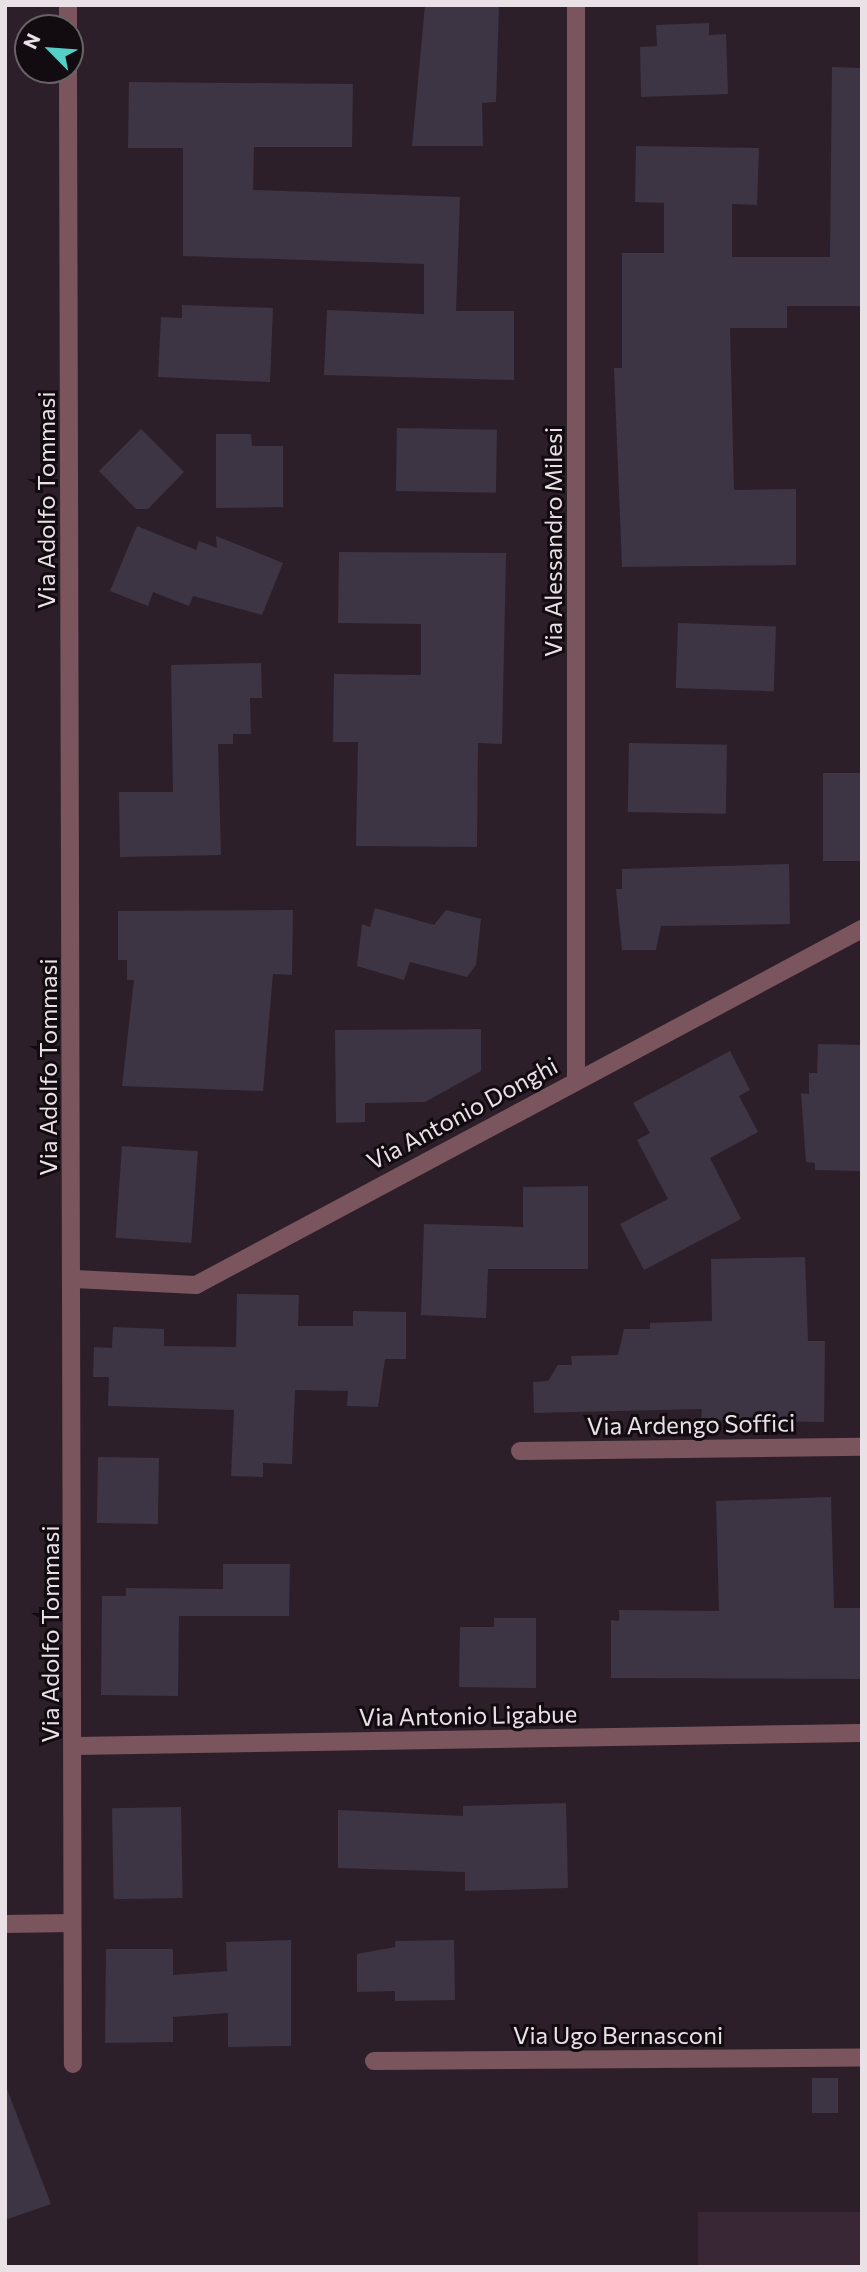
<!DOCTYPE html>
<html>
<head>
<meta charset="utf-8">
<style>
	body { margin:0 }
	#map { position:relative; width:867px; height:2272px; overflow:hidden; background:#2d1f29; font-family:Commissioner,sans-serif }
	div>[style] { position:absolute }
	.built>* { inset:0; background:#3a2735; transform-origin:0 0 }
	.building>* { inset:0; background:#3d3544; transform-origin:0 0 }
	.minor>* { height:18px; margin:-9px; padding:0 9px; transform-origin:9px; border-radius:9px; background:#7b555d }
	span { translate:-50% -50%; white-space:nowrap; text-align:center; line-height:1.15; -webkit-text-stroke:6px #120b10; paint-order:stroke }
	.street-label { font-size:24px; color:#eae1e7 }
	.frame { position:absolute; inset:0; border:7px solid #eae1e7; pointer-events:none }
	.north { position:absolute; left:14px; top:14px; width:70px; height:70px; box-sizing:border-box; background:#120b10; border:2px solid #686166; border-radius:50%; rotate:295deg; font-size:19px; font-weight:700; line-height:28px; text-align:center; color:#eae1e7 }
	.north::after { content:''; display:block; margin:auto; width:24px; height:32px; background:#55cec6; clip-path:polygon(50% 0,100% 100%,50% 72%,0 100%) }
</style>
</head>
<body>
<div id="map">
	<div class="built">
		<div style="left:698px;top:2212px;width:164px;height:55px"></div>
	</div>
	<div class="building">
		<div style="clip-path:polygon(425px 5px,499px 5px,496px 102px,482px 103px,483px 146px,412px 146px)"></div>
		<div style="clip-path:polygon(709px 23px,709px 35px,726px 34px,728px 94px,641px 97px,640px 47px,657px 46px,656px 25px)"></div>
		<div style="clip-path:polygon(832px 67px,862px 68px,862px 306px,787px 306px,787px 328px,730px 328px,734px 490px,796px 489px,796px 565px,622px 567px,614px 368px,622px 368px,622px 253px,664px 253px,664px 203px,635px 202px,636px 146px,759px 148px,757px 205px,732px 204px,732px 257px,830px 257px)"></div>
		<div style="clip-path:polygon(129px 82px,353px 84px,352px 147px,254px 147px,253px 190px,460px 197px,456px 311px,514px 311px,514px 380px,324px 375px,327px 310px,424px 314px,424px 264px,183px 256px,183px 148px,128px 148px)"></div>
		<div style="clip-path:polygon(182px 305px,273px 308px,270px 382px,158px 377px,161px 317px,182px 318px)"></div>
		<div style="left:397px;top:428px;width:100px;height:63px;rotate:1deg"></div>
		<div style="clip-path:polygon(141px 429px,184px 472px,148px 509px,136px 509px,99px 471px)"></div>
		<div style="clip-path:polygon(216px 434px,251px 434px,252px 446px,283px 446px,283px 507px,216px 508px)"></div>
		<div style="clip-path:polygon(137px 526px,196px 550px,199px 541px,217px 548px,216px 536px,283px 563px,262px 615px,193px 596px,189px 606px,153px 592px,148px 606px,110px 591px)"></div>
		<div style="clip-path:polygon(339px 552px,506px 553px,502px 744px,478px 743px,477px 847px,356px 846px,358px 742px,333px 742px,334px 674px,421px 675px,421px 624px,338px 623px)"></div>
		<div style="left:678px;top:623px;width:98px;height:65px;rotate:2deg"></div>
		<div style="clip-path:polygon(261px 663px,262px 698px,250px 698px,251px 734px,233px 734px,233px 744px,218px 744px,221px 855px,120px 857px,119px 792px,173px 792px,171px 665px)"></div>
		<div style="left:629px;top:743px;width:98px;height:69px;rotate:1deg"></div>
		<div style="left:823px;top:773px;width:39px;height:88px"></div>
		<div style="clip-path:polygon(789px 864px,790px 924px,661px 926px,656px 950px,622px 950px,616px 889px,622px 889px,622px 869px)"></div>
		<div style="clip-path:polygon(375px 908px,434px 925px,446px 910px,481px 919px,476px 965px,467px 977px,410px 962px,404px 980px,357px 966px,362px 924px,370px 927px)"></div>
		<div style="clip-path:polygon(293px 910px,292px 975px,273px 974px,263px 1091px,122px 1086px,134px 980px,127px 980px,127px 960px,118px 960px,118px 911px)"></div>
		<div style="clip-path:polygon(481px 1029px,481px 1071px,425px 1102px,365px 1103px,365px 1122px,336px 1123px,335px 1030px)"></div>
		<div style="clip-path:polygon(818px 1044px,862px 1045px,862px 1171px,815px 1170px,815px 1163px,806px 1162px,801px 1093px,809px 1094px,809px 1073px,817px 1073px)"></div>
		<div style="clip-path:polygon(730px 1051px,750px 1090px,739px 1096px,758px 1132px,710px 1158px,741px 1219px,644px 1270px,620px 1224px,668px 1199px,637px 1140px,650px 1133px,633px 1103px)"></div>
		<div style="left:122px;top:1146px;width:76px;height:92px;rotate:4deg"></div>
		<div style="clip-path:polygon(588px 1186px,588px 1269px,488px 1269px,486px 1318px,421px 1315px,424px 1224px,523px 1227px,523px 1187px)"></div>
		<div style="clip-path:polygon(805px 1257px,808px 1341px,825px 1341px,824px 1422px,701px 1420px,702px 1409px,534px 1413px,533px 1382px,548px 1381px,558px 1365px,572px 1365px,571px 1356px,618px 1355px,624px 1329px,650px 1329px,650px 1323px,712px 1321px,711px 1259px)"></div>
		<div style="clip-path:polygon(237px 1294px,299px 1295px,298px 1326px,353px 1326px,353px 1311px,406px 1312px,406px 1359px,385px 1359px,378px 1407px,347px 1406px,348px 1391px,295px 1390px,292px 1464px,263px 1463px,263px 1477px,231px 1476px,234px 1410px,108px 1406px,109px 1377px,93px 1377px,94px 1347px,112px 1348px,113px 1327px,164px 1329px,164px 1346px,236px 1347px)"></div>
		<div style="left:98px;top:1457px;width:61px;height:66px;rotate:1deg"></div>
		<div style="clip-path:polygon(831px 1497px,834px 1608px,862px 1608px,862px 1679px,611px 1678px,611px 1620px,619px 1621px,619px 1610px,719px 1611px,716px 1501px)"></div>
		<div style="clip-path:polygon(223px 1564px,290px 1564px,289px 1616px,179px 1616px,178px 1696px,101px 1695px,102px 1596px,126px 1596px,126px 1588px,223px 1589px)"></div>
		<div style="clip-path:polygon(494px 1618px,536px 1618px,536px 1688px,459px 1687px,460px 1627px,494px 1627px)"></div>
		<div style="clip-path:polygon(566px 1803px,568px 1888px,465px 1891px,465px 1872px,338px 1868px,338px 1810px,463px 1816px,463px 1806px)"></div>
		<div style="left:181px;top:1807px;width:91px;height:69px;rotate:89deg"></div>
		<div style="clip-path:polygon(291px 1940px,291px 2046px,228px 2047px,228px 2013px,173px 2017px,173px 2042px,105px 2043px,106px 1949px,173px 1949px,173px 1975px,227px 1971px,226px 1942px)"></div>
		<div style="clip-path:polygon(454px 1940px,455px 2000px,395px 2001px,395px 1991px,357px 1992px,357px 1954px,395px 1947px,395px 1941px)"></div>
		<div style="left:812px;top:2078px;width:26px;height:35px"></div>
		<div style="clip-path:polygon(5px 2084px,51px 2204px,5px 2220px)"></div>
	</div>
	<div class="minor">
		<div style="left:68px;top:5px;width:23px;rotate:90deg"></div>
		<div style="left:68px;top:70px;width:1994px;rotate:89.86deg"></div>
		<div style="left:576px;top:1079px;width:1074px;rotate:-90deg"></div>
		<div style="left:74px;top:1279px;width:122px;rotate:2.8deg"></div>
		<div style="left:196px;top:1285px;width:755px;rotate:-28.13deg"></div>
		<div style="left:520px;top:1451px;width:342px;rotate:-0.7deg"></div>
		<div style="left:75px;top:1746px;width:787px;rotate:-0.95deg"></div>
		<div style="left:5px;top:1924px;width:67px;rotate:-0.9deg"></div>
		<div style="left:374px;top:2061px;width:488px;rotate:-0.4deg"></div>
	</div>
	<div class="street-label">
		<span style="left:46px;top:500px;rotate:-90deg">Via Adolfo Tommasi</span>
		<span style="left:553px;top:542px;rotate:-90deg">Via Alessandro Milesi</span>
		<span style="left:48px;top:1067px;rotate:-90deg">Via Adolfo Tommasi</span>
		<span style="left:462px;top:1113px;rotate:-28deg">Via Antonio Donghi</span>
		<span style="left:691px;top:1424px;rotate:-1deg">Via Ardengo Soffici</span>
		<span style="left:50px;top:1634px;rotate:-90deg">Via Adolfo Tommasi</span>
		<span style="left:468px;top:1715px;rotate:-1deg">Via Antonio Ligabue</span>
		<span style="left:618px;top:2035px">Via Ugo Bernasconi</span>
	</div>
	<div class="frame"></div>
	<div class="north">N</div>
</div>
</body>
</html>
